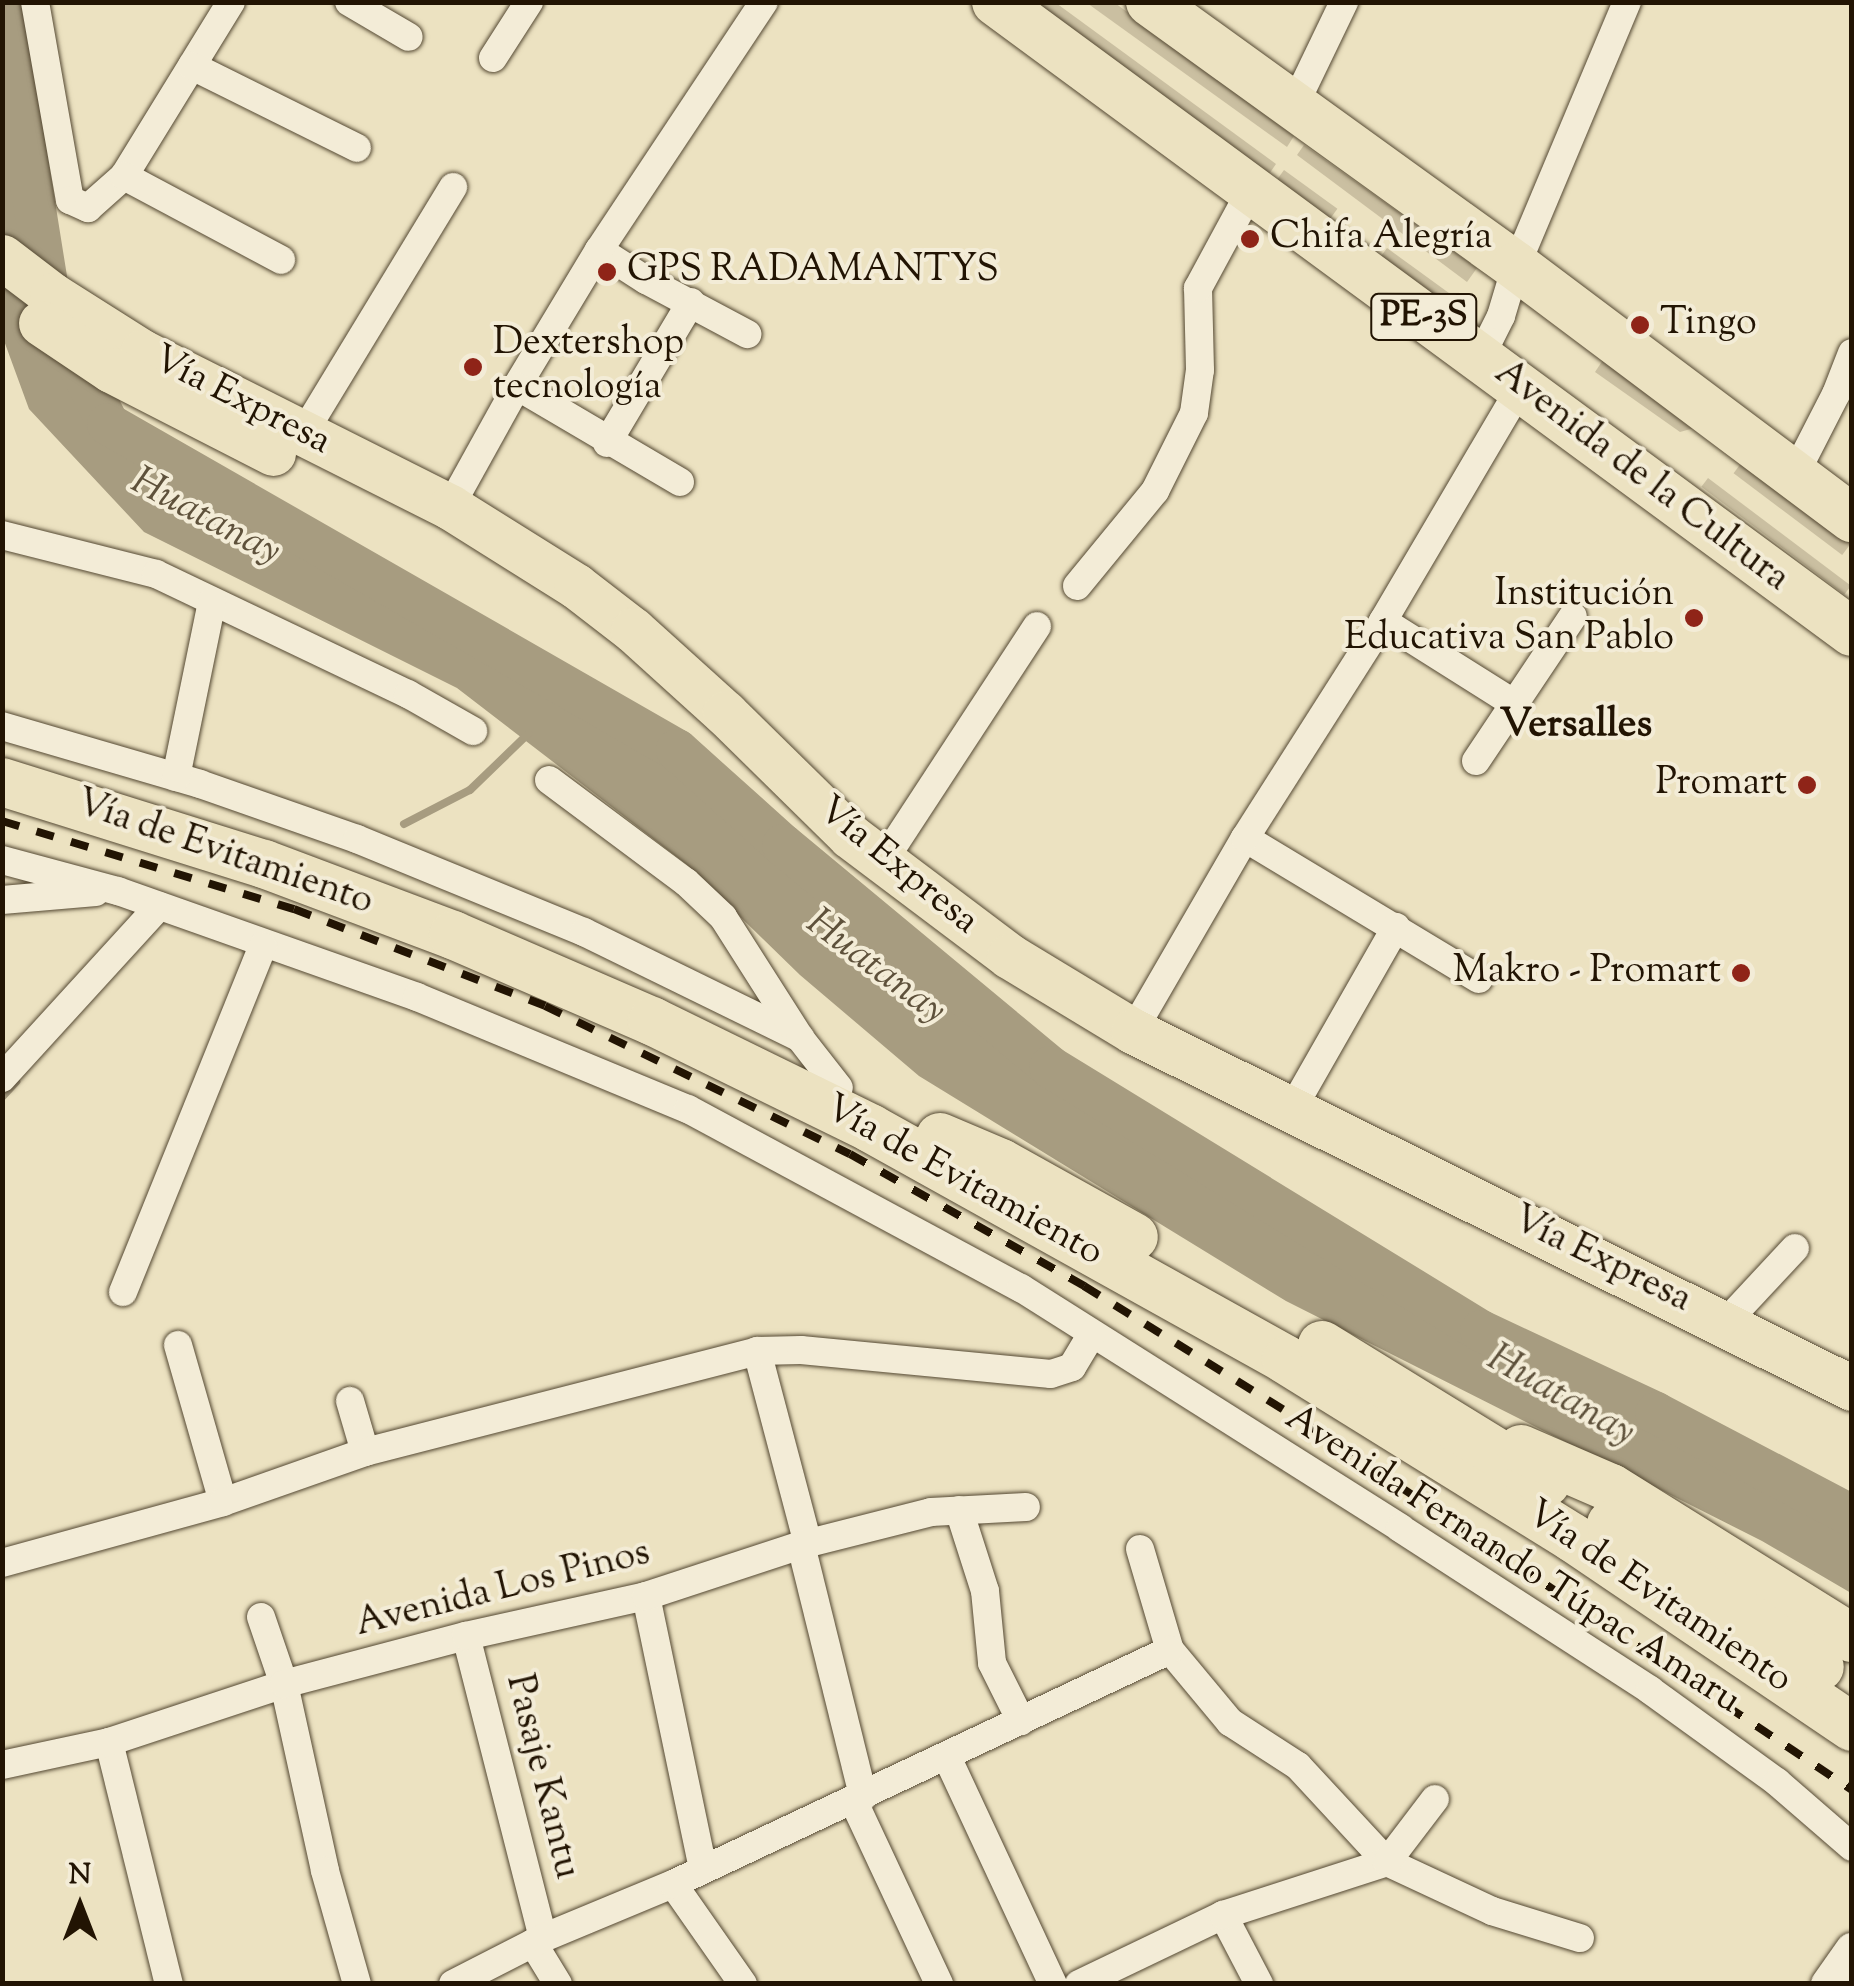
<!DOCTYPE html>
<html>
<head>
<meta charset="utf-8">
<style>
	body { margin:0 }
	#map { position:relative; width:1854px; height:1986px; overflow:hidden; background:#ece2c1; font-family:"Sorts Mill Goudy",serif }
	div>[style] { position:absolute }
	.green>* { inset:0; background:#cabfa1; transform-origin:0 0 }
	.water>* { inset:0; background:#a79c80 }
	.stream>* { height:8px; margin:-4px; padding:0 4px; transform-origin:4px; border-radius:4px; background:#a79c80 }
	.river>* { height:42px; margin:-21px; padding:0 21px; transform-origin:21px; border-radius:21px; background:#a79c80 }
	.roads { filter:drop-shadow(0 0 2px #544832) drop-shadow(0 0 2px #544832) }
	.minor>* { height:28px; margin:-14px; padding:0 14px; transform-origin:14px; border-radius:14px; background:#f3ecd7 }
	.tertiary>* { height:35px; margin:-17.5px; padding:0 17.5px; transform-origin:17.5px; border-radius:17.5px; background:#f3ecd7 }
	.primary>* { height:45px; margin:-22.5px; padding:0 22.5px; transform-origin:22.5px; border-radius:22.5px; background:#ece2c1 }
	.trunk>* { height:48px; margin:-24px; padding:0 24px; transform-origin:24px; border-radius:24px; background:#ece2c1 }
	.rail>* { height:8px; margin-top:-4px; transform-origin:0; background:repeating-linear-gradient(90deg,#221403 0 18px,transparent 0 36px) }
	.dots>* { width:28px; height:28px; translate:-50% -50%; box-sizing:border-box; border:5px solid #f3ecd7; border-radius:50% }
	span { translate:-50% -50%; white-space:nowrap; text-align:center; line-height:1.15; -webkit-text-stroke:8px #f3ecd7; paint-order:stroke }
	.shield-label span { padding:2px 8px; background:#f3ecd7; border:2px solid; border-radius:8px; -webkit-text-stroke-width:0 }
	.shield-label { font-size:35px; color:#221403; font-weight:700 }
	.poi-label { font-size:38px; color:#221403 }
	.left { translate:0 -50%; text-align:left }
	.right { translate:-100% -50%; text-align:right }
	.street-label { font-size:38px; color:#221403 }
	.water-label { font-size:40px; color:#5e513b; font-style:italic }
	.neighbourhood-label { font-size:40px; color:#221403; font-weight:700 }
	.frame { position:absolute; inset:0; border:5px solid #221403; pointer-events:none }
	.north { position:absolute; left:30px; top:1856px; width:100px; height:100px; -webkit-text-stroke:8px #f3ecd7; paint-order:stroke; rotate:0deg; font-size:28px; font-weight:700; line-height:40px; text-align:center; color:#221403 }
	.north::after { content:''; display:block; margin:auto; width:35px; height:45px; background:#221403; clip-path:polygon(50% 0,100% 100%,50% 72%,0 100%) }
</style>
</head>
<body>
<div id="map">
	<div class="green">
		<div style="clip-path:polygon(1025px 3px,1056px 3px,1276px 164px,1267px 177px)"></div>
		<div style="clip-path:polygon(1087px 3px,1115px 3px,1294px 136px,1287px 147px)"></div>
		<div style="clip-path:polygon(1304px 145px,1477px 268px,1467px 282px,1297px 155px)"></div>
		<div style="left:1284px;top:170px;width:66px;height:16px;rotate:36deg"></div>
		<div style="left:1387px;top:248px;width:83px;height:14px;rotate:36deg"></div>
		<div style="clip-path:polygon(1603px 360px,1694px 428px,1680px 432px,1595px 372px)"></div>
		<div style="left:1742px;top:462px;width:136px;height:14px;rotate:37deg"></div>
		<div style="left:1708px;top:478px;width:179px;height:11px;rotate:37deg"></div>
	</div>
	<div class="water">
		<div style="clip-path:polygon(2px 3px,51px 310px,108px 424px,677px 750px,783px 845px,1050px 1067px,1481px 1331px,1656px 1413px,1851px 1516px,1851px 1593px,1762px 1541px,1286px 1301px,919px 1076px,800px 975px,686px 864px,457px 688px,144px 532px,29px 409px,3px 338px)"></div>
	</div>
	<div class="stream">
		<div style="left:404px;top:824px;width:74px;rotate:-27.3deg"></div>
		<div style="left:470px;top:790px;width:81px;rotate:-44deg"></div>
		<div style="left:2px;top:1097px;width:21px;rotate:-47deg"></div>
	</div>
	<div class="river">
		<div style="left:2px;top:3px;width:311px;rotate:80.9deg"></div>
		<div style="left:51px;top:310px;width:127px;rotate:63.4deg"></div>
		<div style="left:108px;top:424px;width:656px;rotate:29.81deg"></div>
		<div style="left:677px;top:750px;width:142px;rotate:41.9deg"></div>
		<div style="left:783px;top:845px;width:347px;rotate:39.7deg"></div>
		<div style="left:1050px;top:1067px;width:505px;rotate:31.49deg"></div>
		<div style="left:1481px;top:1331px;width:193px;rotate:25.1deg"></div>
		<div style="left:1656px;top:1413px;width:221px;rotate:27.7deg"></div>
	</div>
	<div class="roads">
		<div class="minor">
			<div style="left:35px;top:2px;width:201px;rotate:80deg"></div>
			<div style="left:70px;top:200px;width:20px;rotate:24deg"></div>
			<div style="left:88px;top:208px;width:48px;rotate:-41.6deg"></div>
			<div style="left:124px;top:176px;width:204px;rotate:-58.4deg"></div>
			<div style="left:349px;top:2px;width:69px;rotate:30.3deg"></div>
			<div style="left:493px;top:58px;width:67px;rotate:-57.3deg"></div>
			<div style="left:192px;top:66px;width:184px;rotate:26.4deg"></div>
			<div style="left:1293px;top:108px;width:118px;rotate:-64.3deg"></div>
			<div style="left:124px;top:176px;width:178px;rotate:28.1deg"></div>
			<div style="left:599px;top:250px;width:56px;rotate:32.6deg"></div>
			<div style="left:646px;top:280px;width:115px;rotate:28.1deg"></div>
			<div style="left:1480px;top:358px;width:47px;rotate:-63.4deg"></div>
			<div style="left:1501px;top:316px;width:52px;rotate:-73.3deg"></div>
			<div style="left:1516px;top:266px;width:286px;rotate:-67.2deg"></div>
			<div style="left:303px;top:434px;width:289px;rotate:-58.7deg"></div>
			<div style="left:607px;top:443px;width:164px;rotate:-59.2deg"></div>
			<div style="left:1794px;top:476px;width:92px;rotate:-62.9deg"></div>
			<div style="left:1836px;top:394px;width:44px;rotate:-68.7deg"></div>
			<div style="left:680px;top:482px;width:189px;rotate:-149.5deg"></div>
			<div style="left:517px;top:386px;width:159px;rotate:-58.9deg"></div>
			<div style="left:599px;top:250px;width:298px;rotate:-56.4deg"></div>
			<div style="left:450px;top:507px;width:138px;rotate:-61deg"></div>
			<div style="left:2px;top:535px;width:159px;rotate:14.2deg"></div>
			<div style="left:156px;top:574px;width:279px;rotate:25.5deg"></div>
			<div style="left:408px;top:694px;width:75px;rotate:29.6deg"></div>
			<div style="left:1077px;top:586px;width:123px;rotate:-50.6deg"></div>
			<div style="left:1155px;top:491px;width:87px;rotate:-63.4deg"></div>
			<div style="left:1194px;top:413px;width:43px;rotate:-82.1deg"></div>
			<div style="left:1200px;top:370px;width:82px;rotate:-91.4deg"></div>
			<div style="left:1198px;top:288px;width:109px;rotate:-61.6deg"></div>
			<div style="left:1383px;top:621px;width:156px;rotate:32.2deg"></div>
			<div style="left:2px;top:726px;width:206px;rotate:16.3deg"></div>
			<div style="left:200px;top:784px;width:166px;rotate:19.3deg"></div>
			<div style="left:357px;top:839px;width:245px;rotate:22.3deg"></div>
			<div style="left:584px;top:932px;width:241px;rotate:26.1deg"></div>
			<div style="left:1476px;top:761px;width:174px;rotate:-56.2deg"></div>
			<div style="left:176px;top:777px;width:179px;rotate:-78.4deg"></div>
			<div style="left:549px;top:780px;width:171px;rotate:36.7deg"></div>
			<div style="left:686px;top:882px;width:51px;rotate:43.4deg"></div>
			<div style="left:723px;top:917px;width:143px;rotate:57.5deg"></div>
			<div style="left:800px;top:1038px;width:63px;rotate:52deg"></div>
			<div style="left:1245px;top:838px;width:273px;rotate:31.1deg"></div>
			<div style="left:2px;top:860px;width:120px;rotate:15deg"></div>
			<div style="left:118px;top:891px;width:317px;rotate:19.5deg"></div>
			<div style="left:417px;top:997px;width:293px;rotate:22.5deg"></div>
			<div style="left:688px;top:1109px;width:378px;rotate:28.3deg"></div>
			<div style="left:1021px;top:1288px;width:449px;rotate:32.3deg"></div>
			<div style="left:1400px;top:1528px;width:298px;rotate:32.9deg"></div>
			<div style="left:1650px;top:1690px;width:157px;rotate:35.9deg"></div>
			<div style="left:1777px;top:1782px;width:99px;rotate:40.9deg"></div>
			<div style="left:882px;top:863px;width:283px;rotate:-56.8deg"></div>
			<div style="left:2px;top:900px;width:94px;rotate:-4.9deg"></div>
			<div style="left:1133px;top:1031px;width:223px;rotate:-59.9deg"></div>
			<div style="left:1245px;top:838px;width:257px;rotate:-57.5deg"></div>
			<div style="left:1383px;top:621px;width:268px;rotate:-59.5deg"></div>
			<div style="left:2px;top:1078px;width:233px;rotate:-47.6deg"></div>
			<div style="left:1291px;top:1111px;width:212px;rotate:-60.3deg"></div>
			<div style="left:123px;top:1292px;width:373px;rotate:-68deg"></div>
			<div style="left:1726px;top:1322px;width:101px;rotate:-47deg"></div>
			<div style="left:178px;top:1345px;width:163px;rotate:74deg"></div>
			<div style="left:757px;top:1351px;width:200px;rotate:75.2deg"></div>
			<div style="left:350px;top:1401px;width:53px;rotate:73.6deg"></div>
			<div style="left:959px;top:1510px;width:85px;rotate:72.2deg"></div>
			<div style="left:985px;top:1591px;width:72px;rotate:84.4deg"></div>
			<div style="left:992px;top:1663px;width:65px;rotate:63.4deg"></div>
			<div style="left:801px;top:1545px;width:259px;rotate:76.1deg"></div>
			<div style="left:1140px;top:1549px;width:105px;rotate:73.5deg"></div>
			<div style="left:1170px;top:1650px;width:94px;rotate:50.2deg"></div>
			<div style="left:1230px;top:1722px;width:81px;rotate:32.9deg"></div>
			<div style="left:1298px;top:1766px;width:131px;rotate:47.2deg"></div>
			<div style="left:1387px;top:1862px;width:116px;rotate:25deg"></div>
			<div style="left:1492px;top:1911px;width:92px;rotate:17.1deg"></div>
			<div style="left:2px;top:1563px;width:229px;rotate:-15.4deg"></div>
			<div style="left:223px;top:1502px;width:151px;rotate:-19.4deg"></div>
			<div style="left:365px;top:1452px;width:405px;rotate:-14.4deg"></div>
			<div style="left:757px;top:1351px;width:44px;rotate:-1.3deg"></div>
			<div style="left:801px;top:1350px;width:251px;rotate:5.5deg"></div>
			<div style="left:1051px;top:1374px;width:22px;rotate:-18deg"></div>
			<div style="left:1072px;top:1367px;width:37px;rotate:-59deg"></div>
			<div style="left:646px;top:1596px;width:278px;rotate:78.2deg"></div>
			<div style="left:261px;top:1617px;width:71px;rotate:71.1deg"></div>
			<div style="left:284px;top:1684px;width:191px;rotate:77.6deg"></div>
			<div style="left:325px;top:1871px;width:117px;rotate:74.2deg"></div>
			<div style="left:466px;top:1636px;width:312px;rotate:75.7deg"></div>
			<div style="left:109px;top:1742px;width:249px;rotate:76.1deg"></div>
			<div style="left:947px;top:1757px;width:251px;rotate:65deg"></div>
			<div style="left:2px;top:1765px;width:109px;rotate:-12.1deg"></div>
			<div style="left:109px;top:1742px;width:184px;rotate:-18.3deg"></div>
			<div style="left:284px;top:1684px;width:188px;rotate:-14.8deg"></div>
			<div style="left:466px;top:1636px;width:184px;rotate:-12.5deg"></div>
			<div style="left:646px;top:1596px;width:163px;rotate:-18.2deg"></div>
			<div style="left:801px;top:1545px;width:134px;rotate:-14.2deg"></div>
			<div style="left:931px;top:1512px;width:95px;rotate:-3deg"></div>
			<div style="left:853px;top:1800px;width:203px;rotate:64.9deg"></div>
			<div style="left:673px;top:1884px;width:122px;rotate:55deg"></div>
			<div style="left:1223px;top:1915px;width:78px;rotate:62.4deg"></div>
			<div style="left:533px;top:1943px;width:48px;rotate:58.6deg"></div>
			<div style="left:453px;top:1984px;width:101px;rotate:-27.1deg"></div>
			<div style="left:543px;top:1938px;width:141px;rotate:-22.6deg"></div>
			<div style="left:673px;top:1884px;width:549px;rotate:-25.21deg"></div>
			<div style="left:1079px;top:1984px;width:160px;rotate:-25.6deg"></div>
			<div style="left:1223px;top:1915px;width:172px;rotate:-17.9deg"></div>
			<div style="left:1387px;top:1862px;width:79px;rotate:-52.7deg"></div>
		</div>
		<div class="tertiary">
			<div style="left:1828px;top:1984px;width:42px;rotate:-54.8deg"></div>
		</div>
		<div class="primary">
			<div style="left:2px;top:257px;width:63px;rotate:37.2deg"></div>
			<div style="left:52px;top:295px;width:107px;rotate:32.3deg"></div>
			<div style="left:142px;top:352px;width:345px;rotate:26.7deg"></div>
			<div style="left:450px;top:507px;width:149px;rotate:32.1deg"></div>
			<div style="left:576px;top:586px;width:72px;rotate:37.7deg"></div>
			<div style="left:633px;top:630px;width:124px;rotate:42.1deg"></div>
			<div style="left:725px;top:713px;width:175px;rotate:44.5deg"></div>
			<div style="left:850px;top:836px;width:199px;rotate:37deg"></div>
			<div style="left:1009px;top:956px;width:145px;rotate:31.2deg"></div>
			<div style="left:1133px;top:1031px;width:803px;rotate:26.41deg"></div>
			<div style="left:41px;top:323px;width:84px;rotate:33.9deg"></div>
			<div style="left:111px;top:370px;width:182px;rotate:27.1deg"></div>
		</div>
		<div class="trunk">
			<div style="left:996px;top:2px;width:1063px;rotate:36.35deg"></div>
			<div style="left:1150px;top:2px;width:451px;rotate:35.8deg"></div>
			<div style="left:1516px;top:266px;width:420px;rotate:36.9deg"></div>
			<div style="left:2px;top:782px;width:275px;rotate:17.4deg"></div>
			<div style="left:264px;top:864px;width:202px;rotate:20.6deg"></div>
			<div style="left:453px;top:935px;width:217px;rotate:23.4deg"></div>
			<div style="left:652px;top:1021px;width:243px;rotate:26.1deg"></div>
			<div style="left:870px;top:1128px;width:476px;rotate:29.1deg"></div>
			<div style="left:1286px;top:1360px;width:338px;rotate:31.8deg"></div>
			<div style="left:1573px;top:1538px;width:337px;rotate:34.1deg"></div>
			<div style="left:940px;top:1137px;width:66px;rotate:23.1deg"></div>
			<div style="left:1001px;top:1163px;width:152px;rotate:29.1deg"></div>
			<div style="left:1322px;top:1345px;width:263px;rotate:31.6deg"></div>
			<div style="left:1521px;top:1449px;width:98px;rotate:23.4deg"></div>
			<div style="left:1611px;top:1488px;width:284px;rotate:31.9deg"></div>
			<div style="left:1611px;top:1524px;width:253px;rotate:34.4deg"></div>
		</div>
	</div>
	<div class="rail">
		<div style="left:2px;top:821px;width:305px;rotate:16.8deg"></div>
		<div style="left:294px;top:909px;width:269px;rotate:21.1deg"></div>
		<div style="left:545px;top:1006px;width:339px;rotate:25.9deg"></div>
		<div style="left:850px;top:1154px;width:269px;rotate:29.4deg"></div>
		<div style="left:1084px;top:1286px;width:264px;rotate:31.8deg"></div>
		<div style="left:1308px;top:1425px;width:655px;rotate:33.86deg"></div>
	</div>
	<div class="dots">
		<div style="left:1250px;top:239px;background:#8f2418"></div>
		<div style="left:607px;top:272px;background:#8f2418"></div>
		<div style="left:1640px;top:325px;background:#8f2418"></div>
		<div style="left:473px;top:367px;background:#8f2418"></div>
		<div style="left:1694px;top:618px;background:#8f2418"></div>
		<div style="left:1807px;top:785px;background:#8f2418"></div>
		<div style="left:1741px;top:973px;background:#8f2418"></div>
	</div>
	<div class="shield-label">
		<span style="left:1424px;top:317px">PE-3S</span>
	</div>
	<div class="poi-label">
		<span class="left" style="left:1270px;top:239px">Chifa Alegría</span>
		<span class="left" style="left:627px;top:272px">GPS RADAMANTYS</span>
		<span class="left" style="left:1660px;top:325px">Tingo</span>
		<span class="left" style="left:493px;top:367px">Dextershop<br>tecnología</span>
		<span class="right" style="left:1674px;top:618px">Institución<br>Educativa San Pablo</span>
		<span class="right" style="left:1787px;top:785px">Promart</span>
		<span class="right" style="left:1721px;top:973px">Makro - Promart</span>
	</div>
	<div class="street-label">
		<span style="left:241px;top:402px;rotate:27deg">Vía Expresa</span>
		<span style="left:1641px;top:477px;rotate:37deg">Avenida de la Cultura</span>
		<span style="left:224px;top:854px;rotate:19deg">Vía de Evitamiento</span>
		<span style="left:897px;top:867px;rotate:39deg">Vía Expresa</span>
		<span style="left:963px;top:1182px;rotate:29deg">Vía de Evitamiento</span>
		<span style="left:1601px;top:1261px;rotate:26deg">Vía Expresa</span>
		<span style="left:1512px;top:1561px;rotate:33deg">Avenida Fernando Túpac Amaru</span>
		<span style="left:503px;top:1590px;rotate:-14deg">Avenida Los Pinos</span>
		<span style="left:1658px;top:1598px;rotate:34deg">Vía de Evitamiento</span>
		<span style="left:541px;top:1777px;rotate:76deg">Pasaje Kantu</span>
	</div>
	<div class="water-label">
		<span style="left:205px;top:518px;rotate:28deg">Huatanay</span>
		<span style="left:875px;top:968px;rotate:37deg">Huatanay</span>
		<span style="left:1560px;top:1397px;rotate:30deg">Huatanay</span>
	</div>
	<div class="neighbourhood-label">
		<span style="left:1576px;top:726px">Versalles</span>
	</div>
	<div class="frame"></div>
	<div class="north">N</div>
</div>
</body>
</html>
